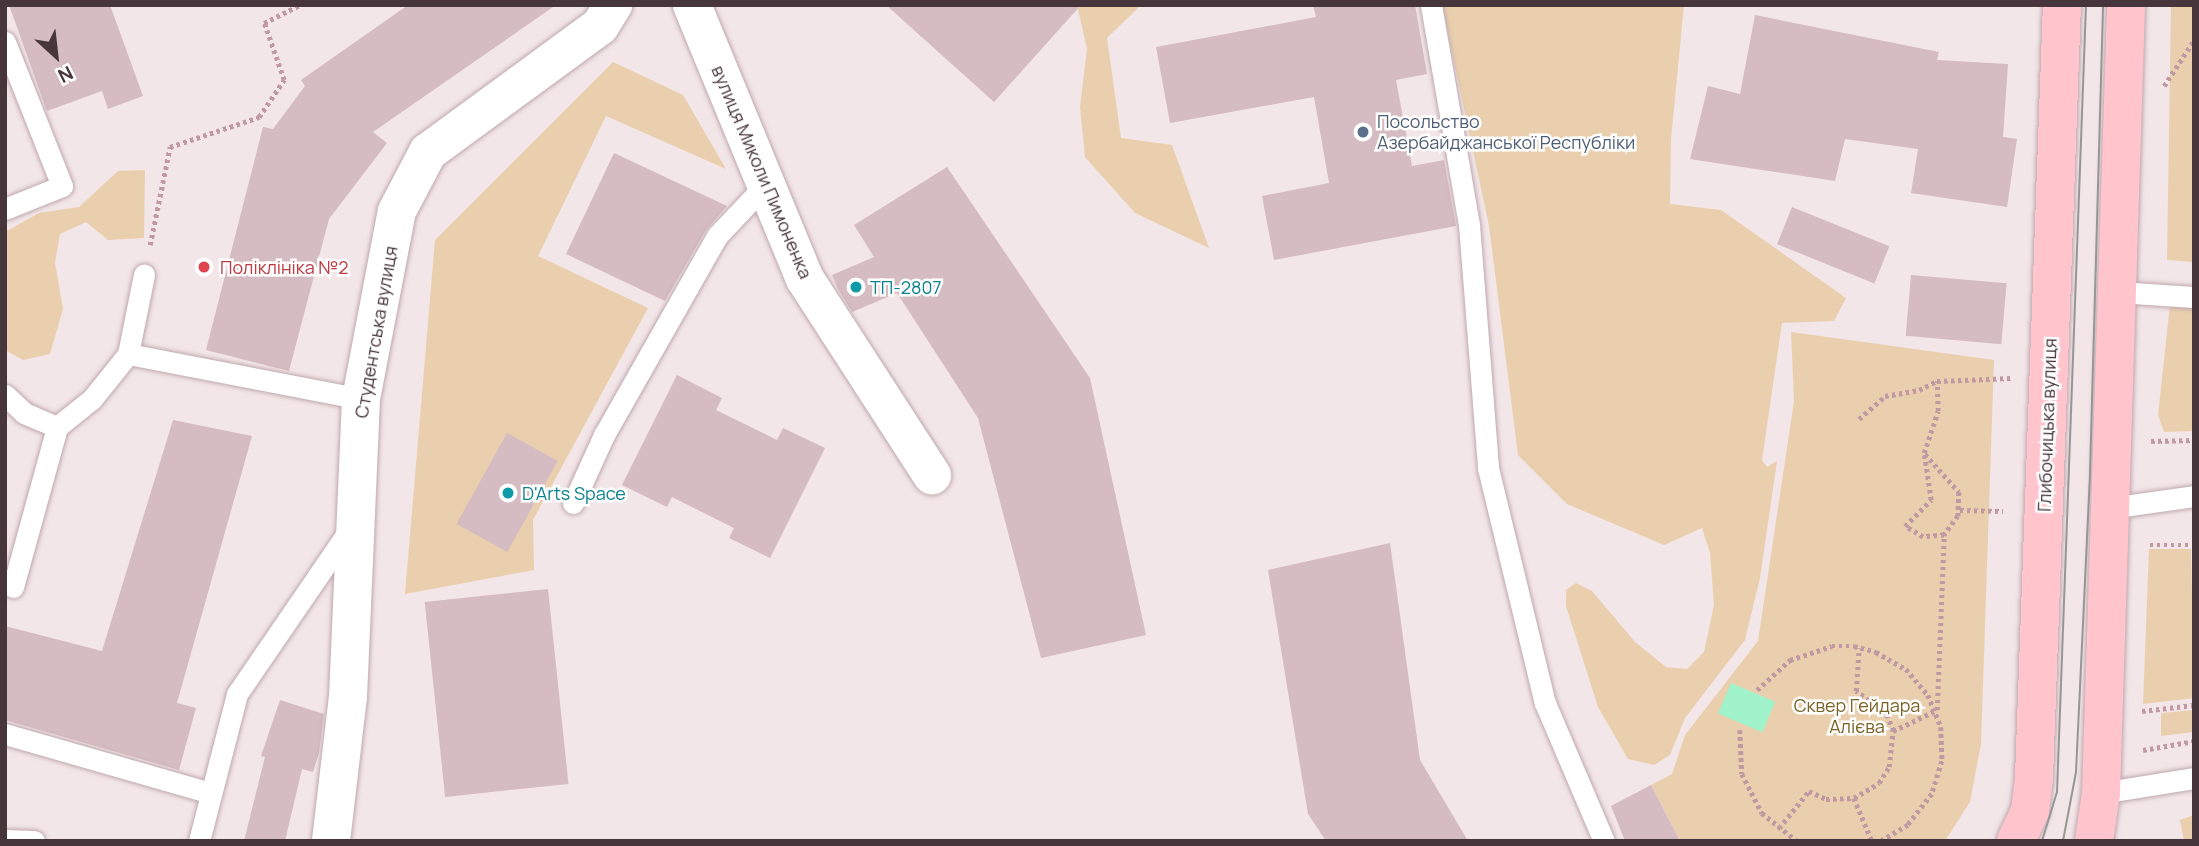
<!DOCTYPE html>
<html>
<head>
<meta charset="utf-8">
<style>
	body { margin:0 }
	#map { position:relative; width:2199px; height:846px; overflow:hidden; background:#f3e6e8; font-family:Manrope,sans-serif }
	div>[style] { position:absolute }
	.green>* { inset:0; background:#e9cfad }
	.water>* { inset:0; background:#a0f2cb; transform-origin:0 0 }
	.building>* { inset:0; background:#d5bbc2; transform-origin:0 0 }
	.path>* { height:4.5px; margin-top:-2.25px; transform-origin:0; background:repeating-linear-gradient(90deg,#c199a3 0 3.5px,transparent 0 7px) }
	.roads { filter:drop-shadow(0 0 2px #bfa8ae) drop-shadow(0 0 2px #bfa8ae) }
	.lane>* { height:21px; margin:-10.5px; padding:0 10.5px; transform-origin:10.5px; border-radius:10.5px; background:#fff }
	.street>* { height:38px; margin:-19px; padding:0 19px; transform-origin:19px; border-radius:19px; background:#fff }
	.secondary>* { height:38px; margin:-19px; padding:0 19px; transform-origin:19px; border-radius:19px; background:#ffc4cc }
	.tram>* { height:2px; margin:-1px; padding:0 1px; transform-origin:1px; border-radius:1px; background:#969696 }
	.dots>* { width:19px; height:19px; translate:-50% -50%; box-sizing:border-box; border:4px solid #fff; border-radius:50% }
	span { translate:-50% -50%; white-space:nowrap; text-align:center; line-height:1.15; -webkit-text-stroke:5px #fff; paint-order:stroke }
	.service-label { font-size:18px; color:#4e5e75 }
	.left { translate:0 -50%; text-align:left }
	.street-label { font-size:18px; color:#46353a }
	.health-label { font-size:18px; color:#be3a42 }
	.culture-label { font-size:18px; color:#0d838f }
	.park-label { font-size:18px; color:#796327 }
	.frame { position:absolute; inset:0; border:7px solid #46353a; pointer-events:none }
	.north { position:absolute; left:21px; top:21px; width:70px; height:70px; -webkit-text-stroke:5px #fff; paint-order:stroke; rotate:153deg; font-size:19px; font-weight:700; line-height:28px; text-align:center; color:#46353a }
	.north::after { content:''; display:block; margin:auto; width:24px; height:32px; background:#46353a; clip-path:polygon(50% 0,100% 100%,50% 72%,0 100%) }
</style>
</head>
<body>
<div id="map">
	<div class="green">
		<div style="clip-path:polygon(1077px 5px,1141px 5px,1107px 38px,1121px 138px,1172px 145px,1209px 248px,1135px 213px,1085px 157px,1080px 107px,1087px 49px)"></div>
		<div style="clip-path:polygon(1442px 5px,1684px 5px,1671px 139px,1670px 204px,1721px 210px,1846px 298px,1834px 321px,1782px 323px,1762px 460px,1767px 467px,1777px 461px,1760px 578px,1745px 640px,1685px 718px,1670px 755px,1654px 765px,1628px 759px,1598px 707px,1566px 606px,1566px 590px,1576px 583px,1592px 591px,1635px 642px,1666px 667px,1687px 669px,1704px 652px,1714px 605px,1710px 553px,1702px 528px,1664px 545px,1567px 504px,1518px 455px,1489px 226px)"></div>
		<div style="clip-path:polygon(2171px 5px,2194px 5px,2194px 262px,2167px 260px)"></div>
		<div style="clip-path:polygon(613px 62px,683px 95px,726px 169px,606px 116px,538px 256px,648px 308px,533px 520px,534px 570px,405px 594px,435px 240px)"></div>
		<div style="clip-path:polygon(145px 170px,144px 238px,108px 240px,86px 222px,60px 234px,55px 263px,63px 309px,50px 354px,23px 360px,5px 350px,5px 232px,39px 213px,79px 207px,118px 171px)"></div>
		<div style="clip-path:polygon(2170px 305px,2194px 305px,2194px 431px,2164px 432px,2158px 415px)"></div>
		<div style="clip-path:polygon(1791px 332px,1994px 360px,1981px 744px,1970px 802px,1945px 841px,1680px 841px,1651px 785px,1672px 774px,1685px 735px,1758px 641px,1794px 401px)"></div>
		<div style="clip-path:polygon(2149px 549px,2191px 549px,2194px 698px,2143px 704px)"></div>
		<div style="clip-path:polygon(2194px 710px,2194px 732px,2161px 736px,2161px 713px)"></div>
		<div style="clip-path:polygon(2194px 815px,2194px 841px,2184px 841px,2180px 820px)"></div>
	</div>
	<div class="water">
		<div style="left:1731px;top:683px;width:48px;height:33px;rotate:23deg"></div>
	</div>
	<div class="building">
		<div style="clip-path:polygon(9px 5px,110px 5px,143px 96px,108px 109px,102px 91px,47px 111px)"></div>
		<div style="clip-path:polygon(408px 5px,556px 5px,373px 132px,387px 143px,329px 219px,289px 371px,206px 350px,263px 127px,273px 129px,305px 86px,301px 80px)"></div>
		<div style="clip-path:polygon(886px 5px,1081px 5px,994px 102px)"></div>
		<div style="clip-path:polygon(1313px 5px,1415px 5px,1427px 74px,1396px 80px,1412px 166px,1444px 160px,1456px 226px,1274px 260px,1262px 196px,1329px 183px,1314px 97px,1170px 123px,1156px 47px,1316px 17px)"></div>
		<div style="clip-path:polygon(1755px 15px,1939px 52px,1937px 60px,2008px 64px,2003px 137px,2017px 139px,2007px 207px,1911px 193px,1918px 149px,1845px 139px,1835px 181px,1690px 159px,1708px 86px,1740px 94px)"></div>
		<div style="clip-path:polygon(614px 153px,727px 206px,706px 230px,665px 301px,566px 254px)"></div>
		<div style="clip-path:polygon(947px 167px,1090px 378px,1146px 635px,1041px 658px,978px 418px,897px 293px,852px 312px,838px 289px,832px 275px,874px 257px,854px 225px)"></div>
		<div style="left:1792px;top:207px;width:105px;height:40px;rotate:22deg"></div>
		<div style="left:1911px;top:275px;width:96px;height:61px;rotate:5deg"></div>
		<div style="clip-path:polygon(677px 375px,722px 398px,716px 410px,777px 440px,783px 428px,825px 448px,770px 558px,729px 538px,734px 528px,672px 497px,667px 507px,622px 485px)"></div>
		<div style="clip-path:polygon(173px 420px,252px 436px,177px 703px,196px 708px,179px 770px,5px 720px,5px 626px,102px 651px)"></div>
		<div style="left:507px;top:433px;width:58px;height:104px;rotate:29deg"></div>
		<div style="clip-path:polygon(1390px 543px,1420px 760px,1468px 841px,1326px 841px,1308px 814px,1268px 570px)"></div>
		<div style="left:548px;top:589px;width:196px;height:124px;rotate:84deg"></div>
		<div style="clip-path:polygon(280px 700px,324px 714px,319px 753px,313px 772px,302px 769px,285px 841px,244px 841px,265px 757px,261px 756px)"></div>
		<div style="clip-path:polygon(1651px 785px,1680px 841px,1625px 841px,1611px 806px)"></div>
	</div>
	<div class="path">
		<div style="left:2164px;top:86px;width:55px;rotate:-56.9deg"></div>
		<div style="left:150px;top:245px;width:100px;rotate:-78.5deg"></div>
		<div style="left:170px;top:147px;width:94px;rotate:-18.6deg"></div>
		<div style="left:259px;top:117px;width:45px;rotate:-56deg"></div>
		<div style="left:284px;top:80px;width:60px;rotate:-109.3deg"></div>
		<div style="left:264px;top:23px;width:40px;rotate:-26.6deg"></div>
		<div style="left:1859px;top:419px;width:35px;rotate:-41deg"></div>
		<div style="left:1885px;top:396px;width:35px;rotate:-10deg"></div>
		<div style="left:1919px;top:390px;width:20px;rotate:-27deg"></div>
		<div style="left:1937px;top:381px;width:74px;rotate:-2.3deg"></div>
		<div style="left:2151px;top:441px;width:43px;rotate:-1.3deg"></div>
		<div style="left:1925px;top:454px;width:51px;rotate:48.2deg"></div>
		<div style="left:1959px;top:492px;width:24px;rotate:92deg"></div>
		<div style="left:1958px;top:516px;width:24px;rotate:126deg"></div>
		<div style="left:1960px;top:510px;width:43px;rotate:1.3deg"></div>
		<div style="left:2150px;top:545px;width:39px"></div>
		<div style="left:1757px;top:690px;width:45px;rotate:-42.3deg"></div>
		<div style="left:1790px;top:660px;width:44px;rotate:-18.4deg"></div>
		<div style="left:1832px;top:646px;width:22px"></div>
		<div style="left:1854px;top:646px;width:23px;rotate:15deg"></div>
		<div style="left:1876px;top:652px;width:34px;rotate:30deg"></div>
		<div style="left:1906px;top:669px;width:34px;rotate:50deg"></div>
		<div style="left:1928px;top:695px;width:35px;rotate:68deg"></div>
		<div style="left:1941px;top:727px;width:34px;rotate:88deg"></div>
		<div style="left:1942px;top:761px;width:34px;rotate:107deg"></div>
		<div style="left:1932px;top:794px;width:39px;rotate:128deg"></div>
		<div style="left:1908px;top:825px;width:31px;rotate:149deg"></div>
		<div style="left:2142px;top:711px;width:52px;rotate:-6.6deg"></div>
		<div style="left:1740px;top:730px;width:44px;rotate:87.4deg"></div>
		<div style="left:1742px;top:774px;width:44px;rotate:62.9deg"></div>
		<div style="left:1762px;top:813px;width:45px;rotate:38.7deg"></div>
		<div style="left:1893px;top:731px;width:49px;rotate:-25.5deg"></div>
		<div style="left:1937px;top:710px;width:175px;rotate:-87.7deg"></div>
		<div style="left:1944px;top:535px;width:21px;rotate:175deg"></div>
		<div style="left:1923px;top:537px;width:21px;rotate:-149deg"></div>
		<div style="left:1905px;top:526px;width:37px;rotate:-45deg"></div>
		<div style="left:1931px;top:500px;width:48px;rotate:-98.5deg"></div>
		<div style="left:1924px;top:453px;width:44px;rotate:-71.6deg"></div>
		<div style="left:1938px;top:411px;width:30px;rotate:-92deg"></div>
		<div style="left:2143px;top:750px;width:52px;rotate:-10deg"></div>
		<div style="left:1854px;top:798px;width:47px;rotate:67.3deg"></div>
		<div style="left:1779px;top:828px;width:48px;rotate:-51deg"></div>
		<div style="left:1809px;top:791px;width:19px;rotate:25deg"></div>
		<div style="left:1826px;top:799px;width:28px;rotate:-2deg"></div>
		<div style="left:1854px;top:798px;width:29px;rotate:-31deg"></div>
		<div style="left:1879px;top:783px;width:19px;rotate:-58deg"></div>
		<div style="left:1889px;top:767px;width:36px;rotate:-84deg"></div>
		<div style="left:1893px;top:731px;width:19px;rotate:-111deg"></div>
		<div style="left:1886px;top:713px;width:37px;rotate:-144deg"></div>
		<div style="left:1856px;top:691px;width:43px;rotate:-86deg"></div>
	</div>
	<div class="roads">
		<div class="lane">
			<div style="left:1431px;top:5px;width:223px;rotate:80.2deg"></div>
			<div style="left:1469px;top:225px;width:244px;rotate:85.5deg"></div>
			<div style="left:1488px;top:468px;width:242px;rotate:76.4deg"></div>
			<div style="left:1545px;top:703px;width:150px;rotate:66.9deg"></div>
			<div style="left:5px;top:42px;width:155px;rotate:68.4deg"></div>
			<div style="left:62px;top:186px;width:61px;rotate:158deg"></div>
			<div style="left:2118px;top:292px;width:76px;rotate:3.8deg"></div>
			<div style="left:128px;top:354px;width:237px;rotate:10.9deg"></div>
			<div style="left:5px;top:395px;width:26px;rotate:43deg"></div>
			<div style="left:24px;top:413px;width:36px;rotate:23deg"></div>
			<div style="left:57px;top:427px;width:45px;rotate:-38.7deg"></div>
			<div style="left:92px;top:399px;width:58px;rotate:-51.3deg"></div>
			<div style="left:128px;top:354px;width:81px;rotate:-78.6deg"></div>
			<div style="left:573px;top:503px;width:75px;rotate:-65.5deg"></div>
			<div style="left:604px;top:435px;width:229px;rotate:-60.4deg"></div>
			<div style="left:717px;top:236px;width:73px;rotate:-46.7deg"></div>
			<div style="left:2110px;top:508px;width:85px;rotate:-8.1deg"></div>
			<div style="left:13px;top:587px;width:166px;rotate:-74.6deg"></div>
			<div style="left:5px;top:734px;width:214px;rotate:16deg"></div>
			<div style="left:2101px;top:793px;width:94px;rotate:-9.2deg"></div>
			<div style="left:5px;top:840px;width:29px;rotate:2deg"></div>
			<div style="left:199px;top:841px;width:152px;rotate:-75.5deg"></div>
			<div style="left:237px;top:694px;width:200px;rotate:-55.6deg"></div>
		</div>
		<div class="street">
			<div style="left:692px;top:5px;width:296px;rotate:67.6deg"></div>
			<div style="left:805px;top:279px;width:234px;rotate:57.1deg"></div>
			<div style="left:331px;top:841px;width:145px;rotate:-83.3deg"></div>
			<div style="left:348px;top:697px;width:298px;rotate:-87.5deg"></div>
			<div style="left:361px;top:399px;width:191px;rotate:-79.2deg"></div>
			<div style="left:397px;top:211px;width:67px;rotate:-62.3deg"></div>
			<div style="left:428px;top:152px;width:213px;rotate:-36.2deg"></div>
			<div style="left:600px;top:26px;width:25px;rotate:-58deg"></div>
		</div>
		<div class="secondary">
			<div style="left:2016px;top:841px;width:33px;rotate:-65deg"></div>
			<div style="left:2030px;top:811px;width:33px;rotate:-83deg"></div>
			<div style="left:2034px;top:778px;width:774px;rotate:-87.93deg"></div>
			<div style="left:2094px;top:841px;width:49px;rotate:-81.7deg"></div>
			<div style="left:2101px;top:793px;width:788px;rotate:-88.18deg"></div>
		</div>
	</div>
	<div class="tram">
		<div style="left:2042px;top:841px;width:51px;rotate:-73deg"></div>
		<div style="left:2057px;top:792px;width:788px;rotate:-87.89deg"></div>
		<div style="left:2063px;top:841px;width:70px;rotate:-79.3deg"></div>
		<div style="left:2076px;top:772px;width:299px;rotate:-87.3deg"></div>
		<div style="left:2090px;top:473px;width:468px;rotate:-88.4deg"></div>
	</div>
	<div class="dots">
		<div style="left:1363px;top:132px;background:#5c6f8a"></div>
		<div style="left:204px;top:267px;background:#e0444e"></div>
		<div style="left:856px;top:287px;background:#0f9aa8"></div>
		<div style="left:508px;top:493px;background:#0f9aa8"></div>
	</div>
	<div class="service-label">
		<span class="left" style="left:1377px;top:132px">Посольство<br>Азербайджанської Республіки</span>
	</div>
	<div class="street-label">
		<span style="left:762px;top:172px;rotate:67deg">вулиця Миколи Пимоненка</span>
		<span style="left:376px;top:332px;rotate:-80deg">Студентська вулиця</span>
		<span style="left:2047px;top:425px;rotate:-88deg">Глибочицька вулиця</span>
	</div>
	<div class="health-label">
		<span class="left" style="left:220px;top:267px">Поліклініка №2</span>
	</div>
	<div class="culture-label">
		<span class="left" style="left:870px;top:287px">ТП-2807</span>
		<span class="left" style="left:522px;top:493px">D'Arts Space</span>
	</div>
	<div class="park-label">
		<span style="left:1857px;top:716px">Сквер Гейдара<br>Алієва</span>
	</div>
	<div class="frame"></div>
	<div class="north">N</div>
</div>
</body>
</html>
